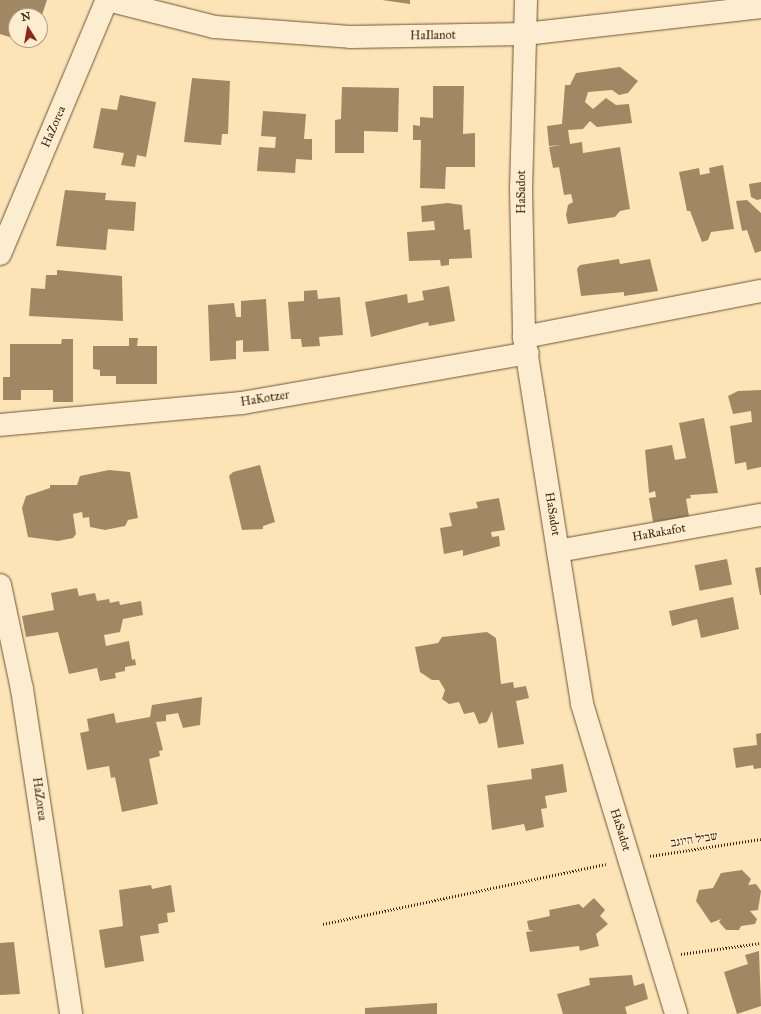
<!DOCTYPE html>
<html>
<head>
<meta charset="utf-8">
<style>
	body { margin:0 }
	#map { position:relative; width:761px; height:1014px; overflow:hidden; background:#fce4b6; font-family:"IM FELL Great Primer","Frank Ruhl Libre",serif }
	div>[style] { position:absolute }
	.building>* { inset:0; background:#a18864; transform-origin:0 0 }
	.path>* { height:2.5px; margin-top:-1.25px; transform-origin:0; background:repeating-linear-gradient(90deg,#3e240c 0 1px,transparent 0 3px) }
	.roads { filter:drop-shadow(0 0 1px #6e5436) drop-shadow(0 0 1px #6e5436) }
	.minor>* { height:22px; margin:-11px; padding:0 11px; transform-origin:11px; border-radius:11px; background:#fdedd0 }
	span { translate:-50% -50%; white-space:nowrap; text-align:center; line-height:1.15; -webkit-text-stroke:3px #fdedd0; paint-order:stroke }
	.street-label { font-size:12px; color:#3e240c }
	.north { position:absolute; left:8px; top:8px; width:40px; height:40px; box-sizing:border-box; background:#fdedd0; border:1px solid #b19d82; border-radius:50%; rotate:349deg; font-size:11px; font-weight:700; line-height:16px; text-align:center; color:#3e240c }
	.north::after { content:''; display:block; margin:auto; width:14px; height:18px; background:#8f2418; clip-path:polygon(50% 0,100% 100%,50% 72%,0 100%) }
</style>
</head>
<body>
<div id="map">
	<div class="building">
		<div style="clip-path:polygon(0 0,47px 0,40px 21px,40px 16px,16px 16px,16px 39px,0 34px)"></div>
		<div style="clip-path:polygon(382px 0,410px 0,410px 4px)"></div>
		<div style="clip-path:polygon(19px 40px,34px 40px,33px 45px)"></div>
		<div style="clip-path:polygon(620px 67px,638px 81px,628px 93px,619px 95px,612px 90px,588px 92px,585px 102px,593px 109px,606px 98px,616px 105px,629px 104px,632px 123px,597px 127px,590px 121px,583px 129px,568px 130px,570px 144px,582px 142px,583px 153px,620px 147px,630px 209px,620px 211px,615px 217px,568px 224px,566px 215px,568px 205px,573px 202px,571px 194px,564px 195px,559px 167px,553px 168px,549px 147px,562px 145px,549px 146px,547px 126px,562px 124px,565px 85px,570px 85px,576px 73px)"></div>
		<div style="clip-path:polygon(192px 78px,230px 81px,228px 134px,222px 134px,221px 145px,184px 142px)"></div>
		<div style="clip-path:polygon(433px 86px,464px 86px,463px 134px,475px 133px,475px 167px,446px 167px,445px 189px,420px 188px,421px 140px,413px 140px,413px 125px,420px 126px,420px 117px,433px 118px)"></div>
		<div style="clip-path:polygon(342px 87px,399px 88px,398px 132px,364px 131px,364px 153px,335px 153px,335px 120px,341px 119px)"></div>
		<div style="clip-path:polygon(120px 95px,156px 102px,146px 157px,137px 155px,135px 167px,121px 165px,124px 153px,93px 148px,101px 108px,117px 110px)"></div>
		<div style="clip-path:polygon(263px 111px,306px 114px,304px 139px,312px 139px,312px 160px,296px 159px,295px 173px,257px 171px,259px 147px,275px 148px,276px 137px,261px 136px)"></div>
		<div style="clip-path:polygon(723px 165px,734px 229px,711px 232px,708px 240px,702px 242px,690px 211px,687px 211px,679px 172px,699px 168px,700px 175px,710px 173px,709px 168px)"></div>
		<div style="clip-path:polygon(761px 182px,761px 199px,757px 200px,751px 197px,749px 184px)"></div>
		<div style="clip-path:polygon(65px 190px,106px 193px,105px 200px,136px 202px,134px 231px,108px 229px,106px 250px,56px 246px)"></div>
		<div style="clip-path:polygon(747px 200px,761px 213px,761px 251px,755px 253px,747px 230px,742px 231px,736px 201px)"></div>
		<div style="clip-path:polygon(448px 203px,462px 205px,464px 230px,470px 229px,472px 258px,449px 259px,449px 265px,441px 266px,440px 260px,409px 261px,407px 232px,435px 230px,434px 221px,422px 222px,421px 206px)"></div>
		<div style="clip-path:polygon(619px 259px,620px 264px,650px 259px,658px 291px,624px 296px,624px 292px,581px 296px,577px 269px,580px 265px)"></div>
		<div style="clip-path:polygon(57px 270px,122px 276px,123px 321px,29px 316px,31px 288px,45px 289px,46px 275px,57px 275px)"></div>
		<div style="clip-path:polygon(449px 286px,455px 321px,429px 326px,428px 322px,371px 337px,365px 302px,407px 294px,408px 303px,424px 300px,422px 291px)"></div>
		<div style="clip-path:polygon(317px 290px,318px 299px,340px 297px,343px 335px,319px 337px,320px 346px,302px 347px,301px 339px,291px 339px,288px 302px,304px 301px,304px 291px)"></div>
		<div style="clip-path:polygon(266px 299px,269px 351px,243px 352px,243px 340px,236px 341px,236px 359px,210px 361px,208px 305px,234px 303px,236px 317px,241px 317px,241px 301px)"></div>
		<div style="clip-path:polygon(129px 338px,138px 338px,137px 346px,157px 346px,157px 384px,116px 384px,116px 376px,100px 376px,100px 370px,93px 369px,93px 346px,129px 346px)"></div>
		<div style="clip-path:polygon(62px 339px,73px 339px,73px 402px,53px 402px,53px 390px,21px 390px,21px 400px,3px 400px,3px 377px,10px 377px,10px 344px,61px 344px)"></div>
		<div style="clip-path:polygon(761px 390px,761px 467px,747px 470px,746px 462px,735px 464px,730px 426px,752px 422px,751px 411px,733px 414px,728px 396px,738px 391px)"></div>
		<div style="clip-path:polygon(704px 418px,718px 493px,690px 495px,691px 498px,686px 499px,689px 516px,653px 522px,649px 498px,656px 497px,655px 491px,649px 493px,645px 450px,672px 445px,675px 460px,686px 458px,679px 423px)"></div>
		<div style="clip-path:polygon(260px 465px,275px 522px,263px 526px,263px 529px,242px 530px,229px 476px,233px 472px)"></div>
		<div style="clip-path:polygon(109px 470px,130px 472px,138px 518px,128px 520px,125px 526px,105px 530px,90px 527px,89px 517px,83px 518px,82px 512px,73px 514px,76px 534px,73px 538px,58px 541px,28px 537px,22px 508px,26px 496px,50px 488px,50px 485px,77px 485px,80px 476px)"></div>
		<div style="clip-path:polygon(499px 498px,505px 530px,491px 532px,492px 537px,499px 536px,500px 546px,463px 556px,463px 550px,444px 554px,440px 528px,452px 526px,449px 513px,478px 508px,476px 502px)"></div>
		<div style="left:727px;top:559px;width:26px;height:33px;rotate:79deg"></div>
		<div style="clip-path:polygon(761px 567px,761px 595px,760px 595px,755px 568px)"></div>
		<div style="clip-path:polygon(77px 588px,79px 596px,95px 593px,97px 601px,109px 599px,110px 603px,119px 601px,120px 605px,141px 601px,143px 615px,123px 619px,120px 632px,104px 635px,106px 646px,129px 641px,132px 660px,135px 659px,136px 665px,125px 667px,125px 671px,115px 673px,116px 678px,100px 681px,97px 668px,69px 674px,58px 632px,26px 637px,22px 616px,54px 610px,51px 593px)"></div>
		<div style="clip-path:polygon(733px 597px,739px 629px,701px 638px,697px 619px,672px 626px,669px 611px)"></div>
		<div style="clip-path:polygon(487px 632px,496px 638px,501px 684px,513px 682px,514px 688px,526px 686px,529px 698px,516px 701px,524px 744px,498px 748px,492px 711px,487px 722px,479px 724px,474px 712px,464px 714px,459px 702px,449px 704px,442px 699px,445px 690px,439px 680px,432px 680px,420px 672px,415px 647px,438px 643px,442px 637px)"></div>
		<div style="clip-path:polygon(202px 697px,200px 725px,183px 728px,178px 713px,166px 715px,166px 721px,156px 722px,163px 750px,159px 751px,160px 756px,149px 759px,158px 804px,122px 812px,115px 777px,111px 778px,109px 766px,87px 770px,80px 733px,89px 731px,87px 719px,114px 713px,116px 723px,150px 717px,152px 705px)"></div>
		<div style="clip-path:polygon(761px 733px,761px 768px,754px 769px,753px 765px,736px 768px,733px 748px,757px 745px,756px 734px)"></div>
		<div style="clip-path:polygon(563px 764px,567px 792px,545px 796px,547px 808px,541px 809px,544px 827px,526px 831px,524px 824px,492px 830px,487px 785px,532px 779px,531px 769px)"></div>
		<div style="clip-path:polygon(742px 870px,751px 879px,748px 885px,756px 884px,761px 891px,758px 910px,750px 911px,757px 919px,755px 924px,741px 926px,739px 930px,726px 930px,719px 922px,721px 919px,711px 923px,696px 901px,699px 890px,713px 888px,721px 873px)"></div>
		<div style="clip-path:polygon(151px 885px,152px 889px,171px 885px,175px 912px,167px 913px,168px 922px,158px 924px,159px 933px,140px 936px,144px 961px,105px 968px,99px 930px,123px 926px,119px 890px)"></div>
		<div style="clip-path:polygon(594px 898px,605px 910px,600px 916px,608px 924px,596px 934px,599px 946px,580px 951px,579px 946px,530px 952px,526px 932px,534px 931px,529px 930px,527px 921px,550px 916px,549px 910px,579px 904px,583px 908px)"></div>
		<div style="clip-path:polygon(14px 942px,20px 994px,0 995px,0 943px)"></div>
		<div style="clip-path:polygon(759px 951px,761px 1006px,737px 1014px,724px 972px,748px 964px,745px 955px)"></div>
		<div style="clip-path:polygon(632px 975px,634px 986px,644px 983px,648px 999px,625px 1007px,627px 1014px,563px 1014px,557px 994px,590px 985px,589px 978px)"></div>
		<div style="clip-path:polygon(437px 1003px,437px 1014px,365px 1014px,365px 1008px)"></div>
	</div>
	<div class="path">
		<div style="left:650px;top:856px;width:112px;rotate:-8.7deg"></div>
		<div style="left:323px;top:924px;width:289px;rotate:-12deg"></div>
		<div style="left:681px;top:954px;width:81px;rotate:-7.8deg"></div>
	</div>
	<div class="roads">
		<div class="minor">
			<div style="left:108px;top:0;width:110px;rotate:14.2deg"></div>
			<div style="left:215px;top:27px;width:135px;rotate:4.2deg"></div>
			<div style="left:350px;top:37px;width:175px;rotate:-1deg"></div>
			<div style="left:525px;top:34px;width:238px;rotate:-6.5deg"></div>
			<div style="left:526px;top:0;width:188px;rotate:91.5deg"></div>
			<div style="left:521px;top:188px;width:149px;rotate:88.8deg"></div>
			<div style="left:524px;top:337px;width:372px;rotate:81deg"></div>
			<div style="left:582px;top:704px;width:324px;rotate:73.1deg"></div>
			<div style="left:0;top:254px;width:276px;rotate:-67.2deg"></div>
			<div style="left:524px;top:337px;width:241px;rotate:-11deg"></div>
			<div style="left:0;top:425px;width:243px;rotate:-5.2deg"></div>
			<div style="left:242px;top:403px;width:290px;rotate:-9.9deg"></div>
			<div style="left:558px;top:551px;width:206px;rotate:-10.1deg"></div>
			<div style="left:0;top:585px;width:106px;rotate:78.1deg"></div>
			<div style="left:22px;top:689px;width:329px;rotate:81.4deg"></div>
		</div>
	</div>
	<div class="street-label">
		<span style="left:433px;top:36px;rotate:-1deg">HaIlanot</span>
		<span style="left:54px;top:127px;rotate:-67deg">HaZorea</span>
		<span style="left:522px;top:192px;rotate:-90deg">HaSadot</span>
		<span style="left:265px;top:399px;rotate:-9deg">HaKotzer</span>
		<span style="left:552px;top:514px;rotate:81deg">HaSadot</span>
		<span style="left:659px;top:533px;rotate:-10deg">HaRakafot</span>
		<span style="left:39px;top:799px;rotate:82deg">HaZorea</span>
		<span style="left:620px;top:830px;rotate:73deg">HaSadot</span>
		<span style="left:694px;top:840px;rotate:-9deg">שביל היוגב</span>
	</div>
	<div class="north">N</div>
</div>
</body>
</html>
